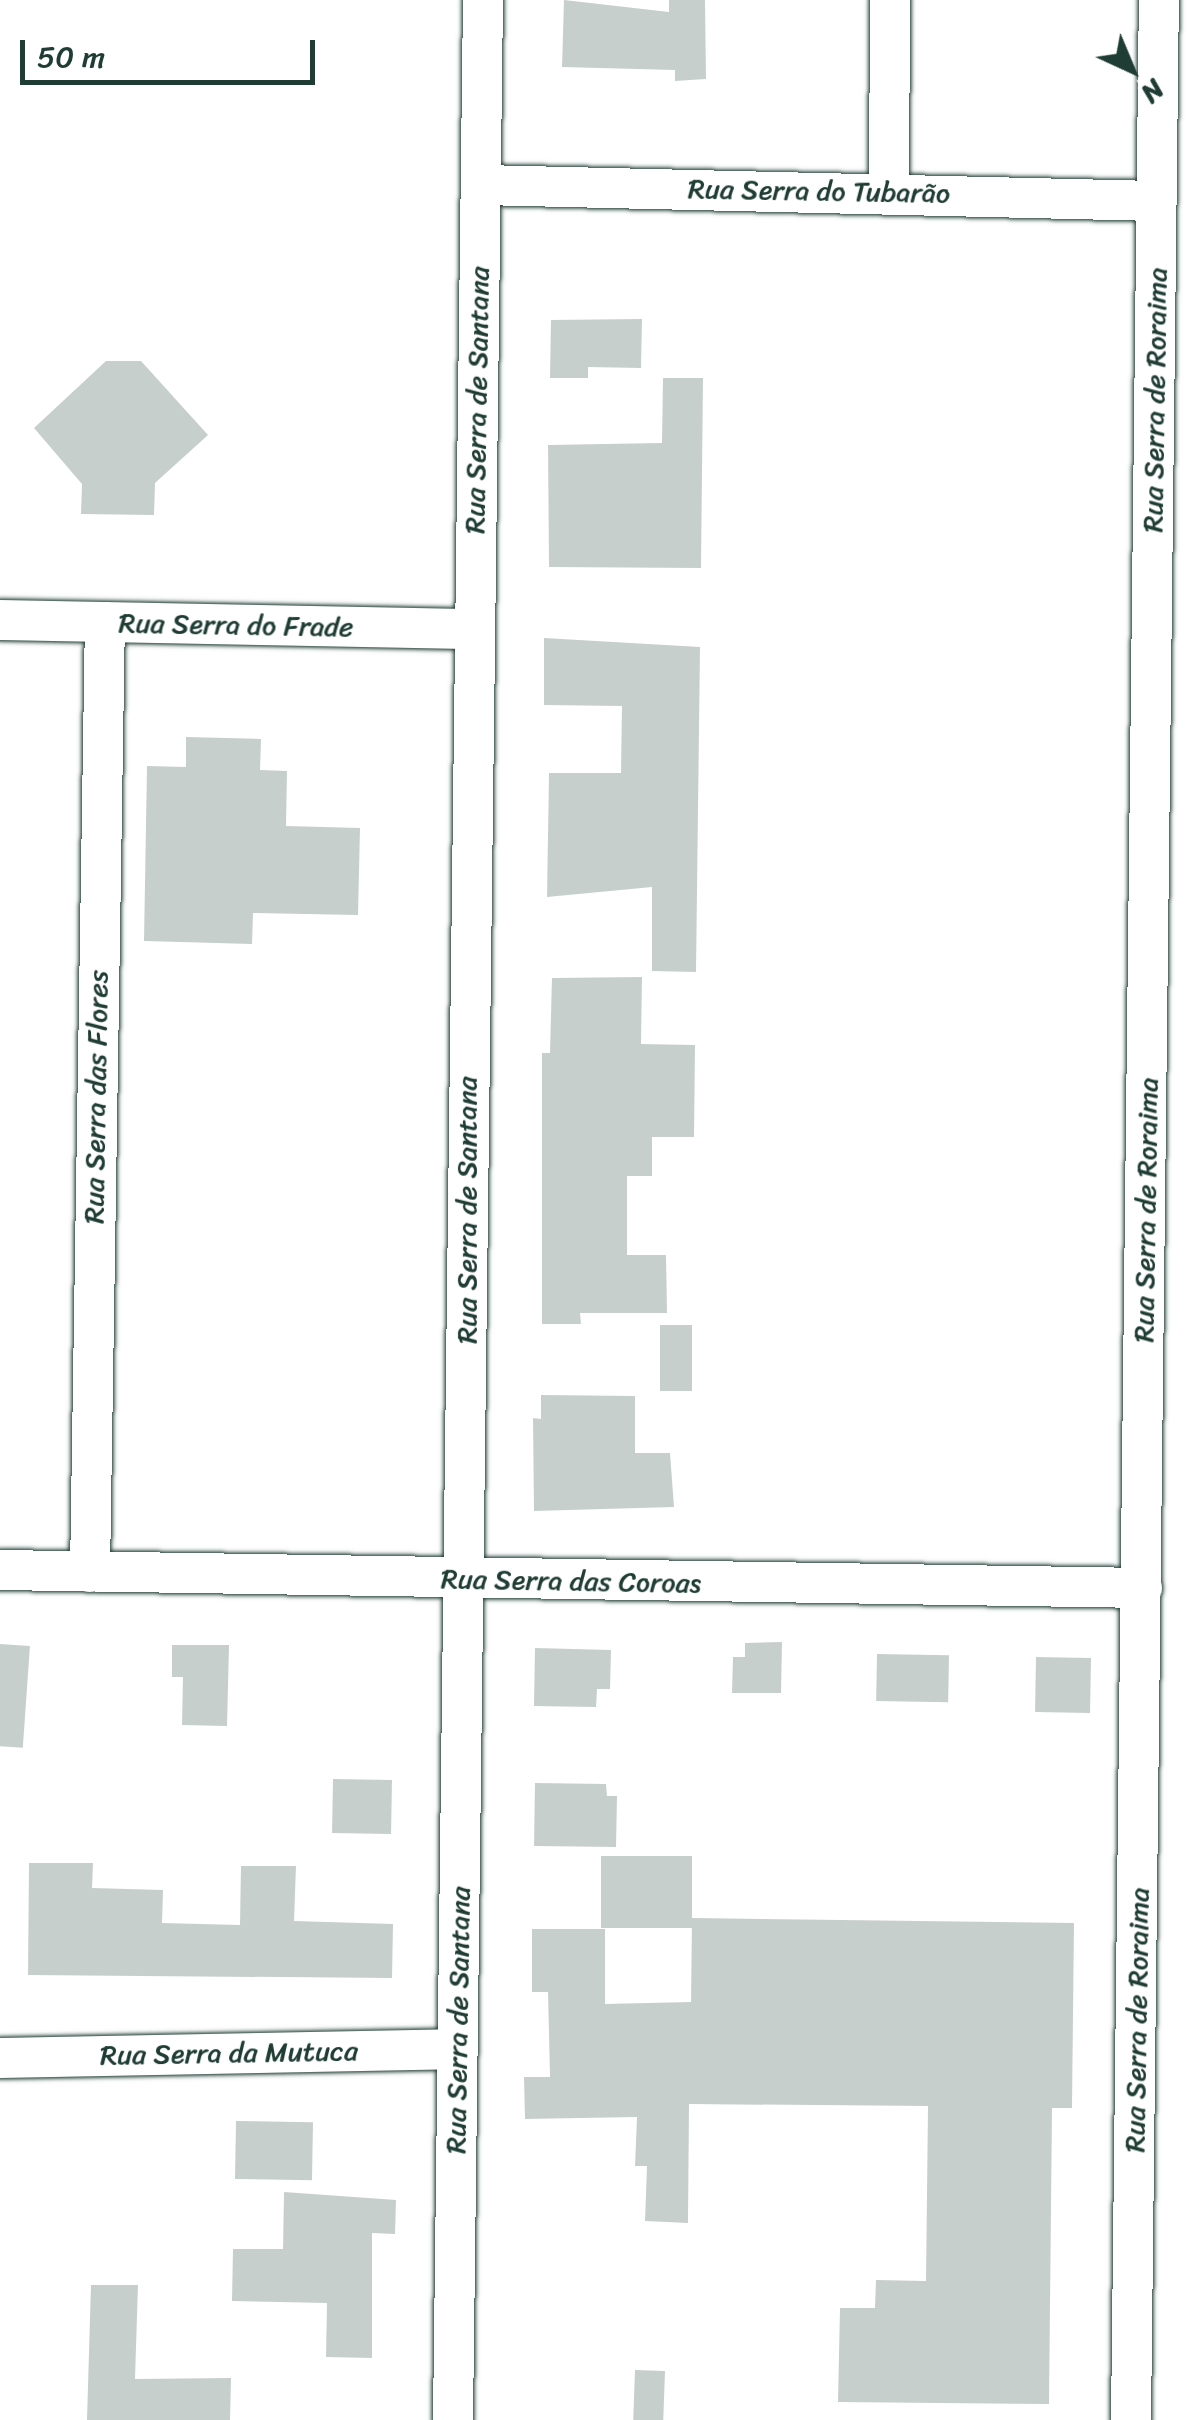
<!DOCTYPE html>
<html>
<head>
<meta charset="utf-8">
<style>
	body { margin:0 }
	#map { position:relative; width:1202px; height:2420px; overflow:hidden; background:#fff; font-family:Sriracha,sans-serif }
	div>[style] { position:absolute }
	.building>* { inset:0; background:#c7cfcc; transform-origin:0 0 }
	.roads { filter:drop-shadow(0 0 2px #1f3d34) drop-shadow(0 0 2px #1f3d34) }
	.minor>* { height:40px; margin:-20px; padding:0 20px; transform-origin:20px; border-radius:20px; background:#fff }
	span { translate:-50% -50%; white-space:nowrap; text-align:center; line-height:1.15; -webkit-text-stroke:9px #fff; paint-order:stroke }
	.street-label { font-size:28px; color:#1f3d34 }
	.north { position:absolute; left:1082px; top:20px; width:100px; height:100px; -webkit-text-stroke:8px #fff; paint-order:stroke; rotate:136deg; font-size:28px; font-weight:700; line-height:40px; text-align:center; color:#1f3d34 }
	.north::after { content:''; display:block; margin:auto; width:35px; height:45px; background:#1f3d34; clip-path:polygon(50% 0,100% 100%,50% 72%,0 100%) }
	.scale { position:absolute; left:20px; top:40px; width:295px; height:45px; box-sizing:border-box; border:5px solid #1f3d34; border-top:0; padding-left:12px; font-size:30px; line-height:35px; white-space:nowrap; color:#1f3d34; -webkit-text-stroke:8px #fff; paint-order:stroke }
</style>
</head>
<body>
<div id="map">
	<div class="building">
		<div style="clip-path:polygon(564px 0,669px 12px,669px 0,705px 0,706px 79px,675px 81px,675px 70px,562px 67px)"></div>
		<div style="clip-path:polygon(642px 319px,641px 368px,588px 367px,588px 378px,550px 378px,551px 320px)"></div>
		<div style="clip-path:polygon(106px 361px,141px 361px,208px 435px,155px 483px,154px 515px,81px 514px,82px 484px,34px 428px)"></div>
		<div style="clip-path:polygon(663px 378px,703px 378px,701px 568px,549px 567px,548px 445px,662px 443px)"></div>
		<div style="clip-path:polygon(544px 638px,700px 647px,696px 972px,652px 971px,652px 887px,547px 897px,549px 773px,621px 773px,622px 706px,544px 705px)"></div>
		<div style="clip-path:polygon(186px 737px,261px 739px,260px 770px,287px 771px,286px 826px,360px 828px,358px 915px,253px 913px,252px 944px,144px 941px,147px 766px,186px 767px)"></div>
		<div style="clip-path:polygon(642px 977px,641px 1044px,695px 1045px,694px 1137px,652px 1137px,652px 1176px,627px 1176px,627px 1255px,666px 1255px,667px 1313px,580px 1313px,581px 1324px,542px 1324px,542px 1053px,550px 1053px,552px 978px)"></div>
		<div style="left:660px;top:1325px;width:32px;height:66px"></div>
		<div style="clip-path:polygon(541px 1395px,635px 1396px,635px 1453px,670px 1453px,674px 1507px,534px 1511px,533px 1418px,541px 1419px)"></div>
		<div style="clip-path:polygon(782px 1642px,781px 1693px,732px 1693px,733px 1657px,745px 1657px,745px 1643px)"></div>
		<div style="left:0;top:1644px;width:30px;height:102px;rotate:4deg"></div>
		<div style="clip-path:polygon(172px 1645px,229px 1645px,227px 1726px,182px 1725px,183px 1677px,172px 1677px)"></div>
		<div style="clip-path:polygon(535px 1648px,611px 1650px,610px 1689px,597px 1689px,596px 1707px,534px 1706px)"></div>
		<div style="left:877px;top:1654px;width:72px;height:47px;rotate:1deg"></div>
		<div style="left:1036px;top:1657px;width:55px;height:55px;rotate:1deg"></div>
		<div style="left:333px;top:1779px;width:59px;height:54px;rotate:1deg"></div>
		<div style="clip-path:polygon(535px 1783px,606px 1784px,607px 1796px,617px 1796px,616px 1847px,534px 1846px)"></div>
		<div style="left:601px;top:1856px;width:91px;height:72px"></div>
		<div style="clip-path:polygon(29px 1863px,93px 1863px,92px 1888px,163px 1890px,162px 1923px,240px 1925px,241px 1866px,296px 1866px,294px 1921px,393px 1924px,392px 1978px,28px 1975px)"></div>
		<div style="clip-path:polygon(692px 1918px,1074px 1923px,1072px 2108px,1052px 2108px,1049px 2404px,838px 2402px,840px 2308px,875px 2308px,876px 2280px,926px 2281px,928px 2106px,689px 2104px,688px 2223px,645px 2221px,647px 2166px,635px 2166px,637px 2117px,525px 2119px,524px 2077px,550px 2077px,548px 1992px,532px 1992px,532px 1929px,605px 1929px,605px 2004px,691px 2002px)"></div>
		<div style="left:236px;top:2121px;width:77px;height:58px;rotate:1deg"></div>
		<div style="clip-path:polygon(284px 2192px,396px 2200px,395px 2234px,372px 2233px,372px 2358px,326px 2357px,327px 2303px,232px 2301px,233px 2249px,283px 2249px)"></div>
		<div style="clip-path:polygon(91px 2285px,138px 2285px,135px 2379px,231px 2378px,230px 2420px,87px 2420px)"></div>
		<div style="left:635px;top:2370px;width:30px;height:50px;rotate:2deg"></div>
	</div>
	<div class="roads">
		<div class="minor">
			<div style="left:482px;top:185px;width:674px;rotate:1.36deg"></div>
			<div style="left:889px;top:191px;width:191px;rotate:-89.7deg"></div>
			<div style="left:0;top:620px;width:472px;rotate:1.1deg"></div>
			<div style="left:0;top:1570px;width:1142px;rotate:0.9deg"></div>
			<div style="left:90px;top:1572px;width:950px;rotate:-89.1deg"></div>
			<div style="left:0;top:2058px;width:458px;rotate:-1.1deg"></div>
			<div style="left:453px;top:2420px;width:2420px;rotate:-89.29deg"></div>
			<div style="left:1131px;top:2420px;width:2420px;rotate:-89.34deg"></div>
		</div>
	</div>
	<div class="street-label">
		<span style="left:819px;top:191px;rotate:1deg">Rua Serra do Tubarão</span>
		<span style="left:477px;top:400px;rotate:-89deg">Rua Serra de Santana</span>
		<span style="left:1155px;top:400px;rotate:-89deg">Rua Serra de Roraima</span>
		<span style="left:236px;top:625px;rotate:1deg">Rua Serra do Frade</span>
		<span style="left:96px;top:1097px;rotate:-89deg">Rua Serra das Flores</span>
		<span style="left:467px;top:1210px;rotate:-90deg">Rua Serra de Santana</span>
		<span style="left:1146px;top:1210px;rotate:-89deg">Rua Serra de Roraima</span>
		<span style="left:571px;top:1581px;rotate:1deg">Rua Serra das Coroas</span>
		<span style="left:458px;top:2020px;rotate:-89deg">Rua Serra de Santana</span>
		<span style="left:1137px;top:2020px;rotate:-89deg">Rua Serra de Roraima</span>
		<span style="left:229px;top:2053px;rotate:-1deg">Rua Serra da Mutuca</span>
	</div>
	<div class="north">N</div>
	<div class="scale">50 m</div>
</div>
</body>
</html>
